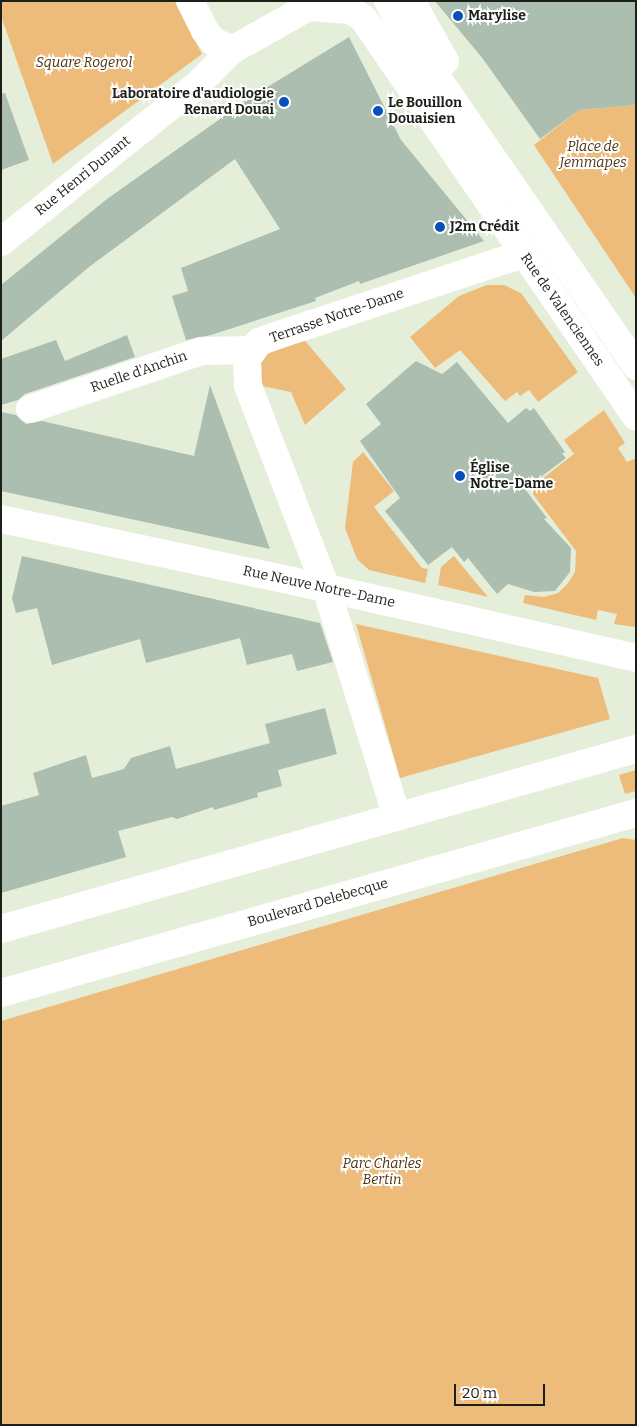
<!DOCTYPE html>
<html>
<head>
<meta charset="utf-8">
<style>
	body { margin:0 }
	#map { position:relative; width:637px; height:1426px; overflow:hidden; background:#e5eed9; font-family:Bitter,serif }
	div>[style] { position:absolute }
	.green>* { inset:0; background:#edbc7a }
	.building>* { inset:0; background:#abbeb0 }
	.minor>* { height:28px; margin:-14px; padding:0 14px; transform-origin:14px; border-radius:14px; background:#fff }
	.major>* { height:28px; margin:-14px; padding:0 14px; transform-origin:14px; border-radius:14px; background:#fff }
	.dots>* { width:14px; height:14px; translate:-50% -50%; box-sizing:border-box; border:2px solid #fff; border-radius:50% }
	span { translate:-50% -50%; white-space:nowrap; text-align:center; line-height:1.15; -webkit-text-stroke:4px #fff; paint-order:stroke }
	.poi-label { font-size:14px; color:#1d2019; font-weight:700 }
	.left { translate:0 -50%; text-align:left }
	.right { translate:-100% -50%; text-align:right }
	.park-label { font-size:14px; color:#4c3410; font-style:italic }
	.street-label { font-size:14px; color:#1d2019 }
	.frame { position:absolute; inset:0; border:2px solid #1d2019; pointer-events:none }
	.scale { position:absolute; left:454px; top:1384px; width:91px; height:22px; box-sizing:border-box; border:2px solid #1d2019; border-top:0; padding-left:6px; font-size:15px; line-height:18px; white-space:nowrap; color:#1d2019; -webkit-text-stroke:4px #fff; paint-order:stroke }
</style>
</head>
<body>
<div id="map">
	<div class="green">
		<div style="clip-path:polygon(1px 1px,175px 1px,202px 54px,53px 164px,1px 16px)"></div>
		<div style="clip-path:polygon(636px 105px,636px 298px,534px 145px,579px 110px)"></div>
		<div style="clip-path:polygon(487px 285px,504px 285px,521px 293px,578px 372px,538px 402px,529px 390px,520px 396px,517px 392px,505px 401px,460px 350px,435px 368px,410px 337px,459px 296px)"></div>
		<div style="clip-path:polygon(300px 335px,346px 389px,305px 425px,291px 392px,262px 386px,258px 365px,261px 355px)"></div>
		<div style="clip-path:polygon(604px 410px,625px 443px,618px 448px,627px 462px,636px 458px,636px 627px,614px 624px,617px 614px,598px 610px,596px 620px,523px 603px,525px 595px,544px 597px,558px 593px,568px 583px,575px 572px,576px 551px,529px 489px,574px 454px,564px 440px)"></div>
		<div style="clip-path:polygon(363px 452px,394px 491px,374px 507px,422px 568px,428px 569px,425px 583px,369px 570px,357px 559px,345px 528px,353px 462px)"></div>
		<div style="clip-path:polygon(454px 556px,488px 597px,438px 585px,441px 567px)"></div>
		<div style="clip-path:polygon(356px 624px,598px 678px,610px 719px,400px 778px)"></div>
		<div style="clip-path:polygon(636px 770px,636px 791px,625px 794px,619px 775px)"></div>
		<div style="clip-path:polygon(623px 838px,636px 840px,636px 1425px,1px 1425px,1px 1021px)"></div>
	</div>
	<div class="building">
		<div style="clip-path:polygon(435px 1px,636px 1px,636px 105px,579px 110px,540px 139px,483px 59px)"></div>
		<div style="clip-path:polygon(349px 37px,401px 140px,484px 241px,360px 284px,359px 281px,315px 298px,316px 301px,211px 335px,186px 340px,172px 296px,188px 291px,181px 268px,280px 229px,235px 159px,89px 267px,1px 341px,1px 285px,107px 199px,251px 97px)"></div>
		<div style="clip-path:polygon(5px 93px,29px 160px,1px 170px,1px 94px)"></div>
		<div style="clip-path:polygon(127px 335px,135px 357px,25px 394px,18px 400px,1px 405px,1px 359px,56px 340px,65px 361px)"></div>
		<div style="clip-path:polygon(416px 361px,442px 374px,457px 362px,508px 423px,526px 408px,530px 411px,534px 408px,565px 452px,562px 454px,566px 458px,525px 489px,547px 518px,544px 519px,571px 548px,570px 572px,555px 591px,534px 592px,508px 584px,497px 594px,468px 558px,464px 562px,452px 547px,428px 565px,385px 511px,400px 498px,360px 441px,381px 424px,366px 404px)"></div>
		<div style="clip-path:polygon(210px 385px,270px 549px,1px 491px,1px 412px,16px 415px,26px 424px,42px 421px,194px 456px)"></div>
		<div style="clip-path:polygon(22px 556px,320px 623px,333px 662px,297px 671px,292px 654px,247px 665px,240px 638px,146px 663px,140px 639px,52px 665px,37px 608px,16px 613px,12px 598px)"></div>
		<div style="clip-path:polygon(325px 708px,337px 754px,278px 770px,282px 786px,257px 793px,258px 797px,214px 810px,213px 807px,177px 819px,172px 817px,118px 831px,126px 857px,1px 893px,1px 806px,39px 795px,33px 773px,86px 755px,92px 778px,124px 769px,131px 758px,170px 746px,176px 769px,270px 743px,265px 724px)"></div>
	</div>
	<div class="minor">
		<div style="left:190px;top:1px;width:34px;rotate:63deg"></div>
		<div style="left:205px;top:31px;width:13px;rotate:51deg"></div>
		<div style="left:213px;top:41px;width:21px;rotate:25deg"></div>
		<div style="left:388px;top:1px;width:22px;rotate:63deg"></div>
		<div style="left:398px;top:21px;width:419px;rotate:55.4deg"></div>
		<div style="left:411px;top:1px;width:69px;rotate:60.5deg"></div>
		<div style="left:310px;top:7px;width:40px;rotate:4.3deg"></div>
		<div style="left:350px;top:10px;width:15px;rotate:32deg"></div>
		<div style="left:363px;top:18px;width:483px;rotate:55.6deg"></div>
		<div style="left:1px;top:242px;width:253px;rotate:-38.7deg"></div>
		<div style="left:198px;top:84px;width:48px;rotate:-45deg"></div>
		<div style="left:232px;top:50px;width:100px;rotate:-29.4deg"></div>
		<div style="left:30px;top:409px;width:181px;rotate:-18.7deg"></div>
		<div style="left:201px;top:351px;width:51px;rotate:-1.1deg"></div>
		<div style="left:1px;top:519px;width:332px;rotate:12deg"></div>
		<div style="left:326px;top:588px;width:318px;rotate:12.7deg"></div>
		<div style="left:397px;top:817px;width:240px;rotate:-107.2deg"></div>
		<div style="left:326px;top:588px;width:217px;rotate:-111.1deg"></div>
		<div style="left:248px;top:386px;width:27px;rotate:-92deg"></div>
		<div style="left:247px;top:359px;width:21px;rotate:-55deg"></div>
		<div style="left:259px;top:342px;width:14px;rotate:-21deg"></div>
		<div style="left:272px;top:337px;width:264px;rotate:-18.3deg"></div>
	</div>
	<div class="major">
		<div style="left:1px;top:929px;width:660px;rotate:-15.83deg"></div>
		<div style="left:1px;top:993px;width:660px;rotate:-15.83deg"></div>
	</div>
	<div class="dots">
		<div style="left:458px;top:16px;background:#084fba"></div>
		<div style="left:284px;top:102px;background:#084fba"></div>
		<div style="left:378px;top:111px;background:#084fba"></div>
		<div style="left:440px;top:227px;background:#084fba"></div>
		<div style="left:460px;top:476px;background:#084fba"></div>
	</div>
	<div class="poi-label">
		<span class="left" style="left:468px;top:16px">Marylise</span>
		<span class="right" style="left:274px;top:102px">Laboratoire d'audiologie<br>Renard Douai</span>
		<span class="left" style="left:388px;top:111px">Le Bouillon<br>Douaisien</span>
		<span class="left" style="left:450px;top:227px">J2m Crédit</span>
		<span class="left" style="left:470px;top:476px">Église<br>Notre-Dame</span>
	</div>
	<div class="park-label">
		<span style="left:84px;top:63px">Square Rogerol</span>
		<span style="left:593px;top:155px">Place de<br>Jemmapes</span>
		<span style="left:382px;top:1172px">Parc Charles<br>Bertin</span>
	</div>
	<div class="street-label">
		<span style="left:83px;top:176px;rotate:-39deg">Rue Henri Dunant</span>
		<span style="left:562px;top:310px;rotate:55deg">Rue de Valenciennes</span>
		<span style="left:337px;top:316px;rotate:-19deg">Terrasse Notre-Dame</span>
		<span style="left:139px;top:372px;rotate:-19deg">Ruelle d'Anchin</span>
		<span style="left:319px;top:587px;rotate:12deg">Rue Neuve Notre-Dame</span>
		<span style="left:318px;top:903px;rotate:-16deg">Boulevard Delebecque</span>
	</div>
	<div class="frame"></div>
	<div class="scale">20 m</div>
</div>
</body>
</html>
